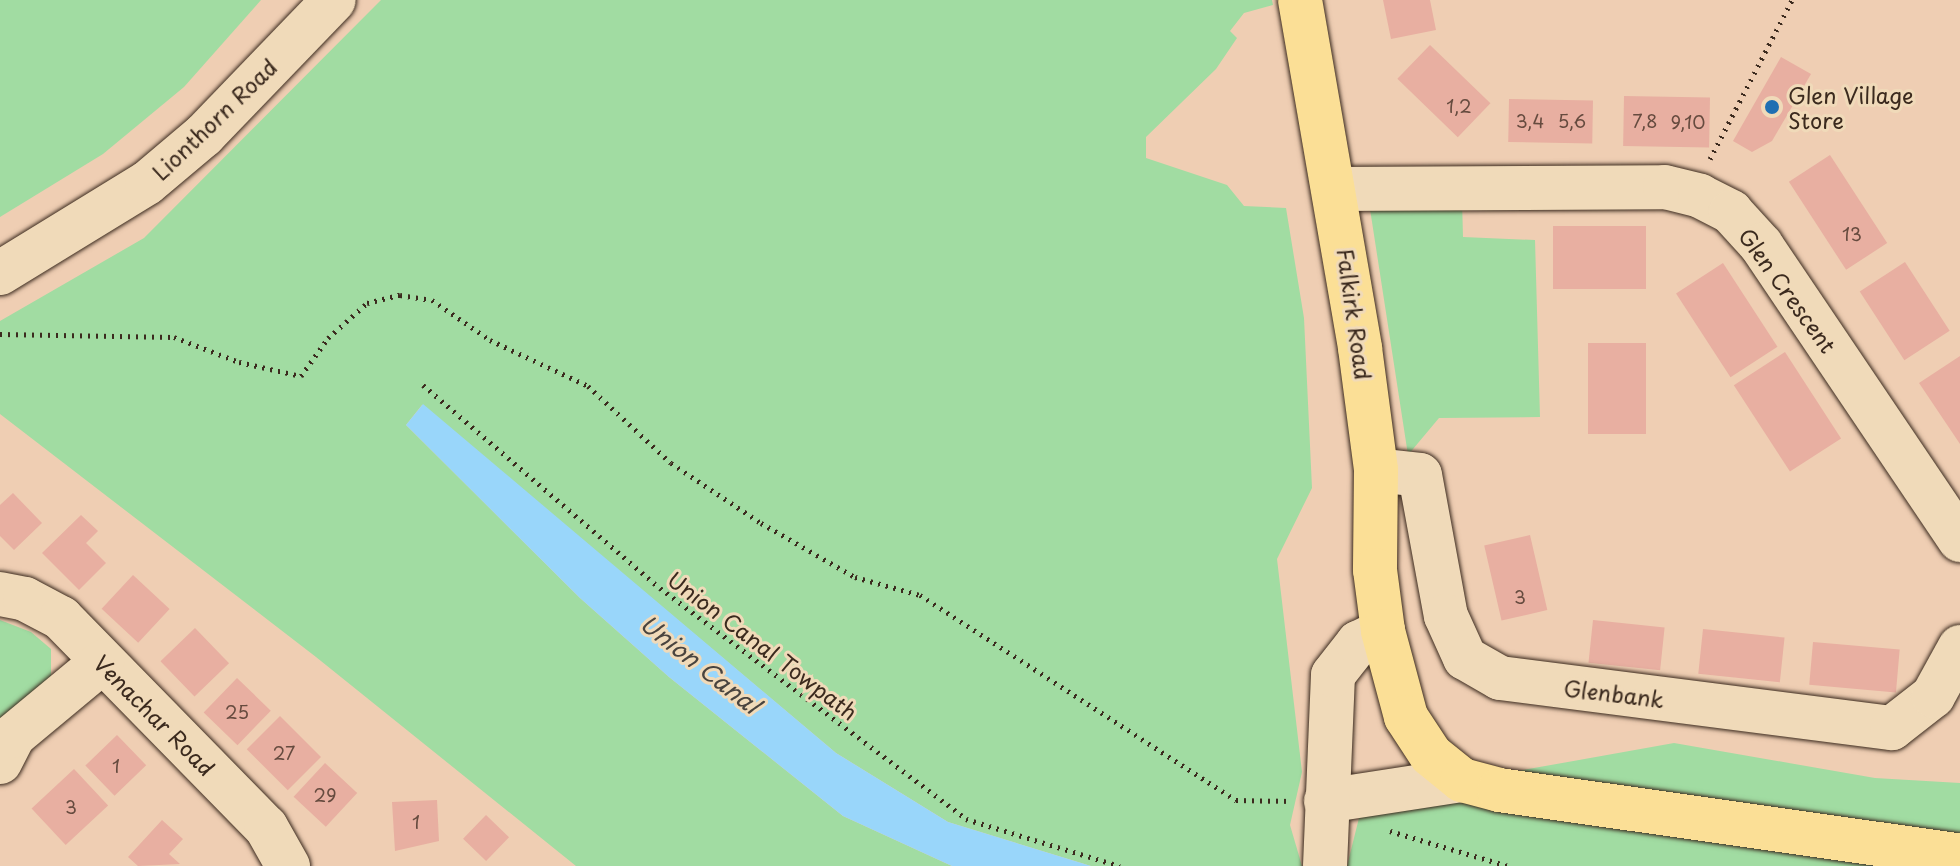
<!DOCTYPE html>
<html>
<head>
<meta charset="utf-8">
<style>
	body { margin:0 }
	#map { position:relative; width:1960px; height:866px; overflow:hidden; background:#efceb3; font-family:"Playpen Sans",sans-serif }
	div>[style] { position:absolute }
	.green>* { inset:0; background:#a1dca2 }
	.water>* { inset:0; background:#99d6fa }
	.building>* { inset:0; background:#e8afa1; transform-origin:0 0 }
	.path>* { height:5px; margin-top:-2.5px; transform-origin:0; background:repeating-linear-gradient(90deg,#3b2a1e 0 2px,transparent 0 8px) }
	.roads { filter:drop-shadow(0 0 2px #3b2a1e) drop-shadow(0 0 2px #3b2a1e) }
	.minor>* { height:44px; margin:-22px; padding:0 22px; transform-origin:22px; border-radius:22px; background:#f0dab9 }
	.major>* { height:44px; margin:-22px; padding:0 22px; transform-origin:22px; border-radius:22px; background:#fbdf96 }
	.dots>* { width:22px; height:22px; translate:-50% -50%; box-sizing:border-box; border:4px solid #f0dab9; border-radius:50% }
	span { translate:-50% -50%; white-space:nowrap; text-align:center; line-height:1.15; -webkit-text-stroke:6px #f0dab9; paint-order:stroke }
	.number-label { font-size:18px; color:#664b3f }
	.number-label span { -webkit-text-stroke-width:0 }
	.poi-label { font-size:22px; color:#3b2a1e }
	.left { translate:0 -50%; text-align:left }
	.street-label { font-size:22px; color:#3b2a1e }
	.water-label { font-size:24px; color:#49443f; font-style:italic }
</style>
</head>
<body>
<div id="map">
	<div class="green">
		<div style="clip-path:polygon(0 0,261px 0,184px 87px,103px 154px,0 217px)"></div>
		<div style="clip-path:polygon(381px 0,1272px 0,1273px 5px,1244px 13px,1230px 31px,1237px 38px,1216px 69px,1146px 137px,1146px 158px,1227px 185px,1244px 206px,1286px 208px,1304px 318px,1312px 488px,1277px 559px,1302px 772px,1290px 825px,1302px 866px,1091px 866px,948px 822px,836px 753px,422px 405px,406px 425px,580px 598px,669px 677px,843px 816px,952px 866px,576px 866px,316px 657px,0 414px,0 321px,144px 238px)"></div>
		<div style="clip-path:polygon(1462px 199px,1463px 237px,1535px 240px,1540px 417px,1439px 418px,1408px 455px,1370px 209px)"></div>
		<div style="clip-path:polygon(0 620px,31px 632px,51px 649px,51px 678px,0 721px)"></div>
		<div style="clip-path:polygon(1674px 743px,1875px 778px,1960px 783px,1960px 838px,1512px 772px)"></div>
		<div style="clip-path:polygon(1453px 801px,1899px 866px,1347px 866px,1360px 814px)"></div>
	</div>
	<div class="water">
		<div style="clip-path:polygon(423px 404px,836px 753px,948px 822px,1091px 866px,952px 866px,843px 816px,669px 677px,580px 598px,406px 425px)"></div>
	</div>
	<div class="building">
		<div style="clip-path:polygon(1383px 0,1430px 0,1436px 30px,1391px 39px)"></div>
		<div style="left:1430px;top:45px;width:84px;height:47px;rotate:44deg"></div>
		<div style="clip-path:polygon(1781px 57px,1811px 74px,1772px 141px,1752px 152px,1733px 141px)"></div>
		<div style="left:1624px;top:96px;width:86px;height:50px;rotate:1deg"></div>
		<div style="left:1509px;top:99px;width:84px;height:43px;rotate:1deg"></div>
		<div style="left:1830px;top:155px;width:105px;height:49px;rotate:57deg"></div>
		<div style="left:1646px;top:226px;width:63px;height:93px;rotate:90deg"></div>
		<div style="left:1905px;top:262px;width:82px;height:54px;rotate:57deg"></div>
		<div style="left:1723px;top:263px;width:100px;height:56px;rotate:57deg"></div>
		<div style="left:1588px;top:343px;width:58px;height:91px"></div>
		<div style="left:1785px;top:352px;width:103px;height:61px;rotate:57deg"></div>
		<div style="clip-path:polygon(1960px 356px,1960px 444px,1919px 383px)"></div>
		<div style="clip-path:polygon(13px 493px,42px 523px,14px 550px,0 536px,0 505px)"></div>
		<div style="clip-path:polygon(81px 515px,98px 531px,86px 543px,106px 563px,79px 590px,42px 553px)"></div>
		<div style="left:1530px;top:535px;width:77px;height:47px;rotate:77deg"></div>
		<div style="left:133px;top:575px;width:50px;height:46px;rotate:43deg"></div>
		<div style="left:1593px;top:620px;width:72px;height:43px;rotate:6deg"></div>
		<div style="left:195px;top:628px;width:49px;height:48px;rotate:46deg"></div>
		<div style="left:1703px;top:629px;width:82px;height:45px;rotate:6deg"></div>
		<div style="left:1813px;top:642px;width:87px;height:43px;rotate:5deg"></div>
		<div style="left:237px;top:678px;width:47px;height:48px;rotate:44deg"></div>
		<div style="left:280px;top:716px;width:58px;height:47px;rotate:45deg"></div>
		<div style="left:117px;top:735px;width:42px;height:44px;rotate:46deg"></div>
		<div style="left:325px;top:763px;width:44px;height:46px;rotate:43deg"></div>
		<div style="left:74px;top:769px;width:50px;height:58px;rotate:47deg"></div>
		<div style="clip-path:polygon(437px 800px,439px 841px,395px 851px,392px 802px)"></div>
		<div style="left:486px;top:815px;width:32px;height:33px;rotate:44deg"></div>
		<div style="clip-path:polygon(162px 820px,183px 839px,169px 854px,180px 864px,138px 866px,128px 857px)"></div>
	</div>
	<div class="path">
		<div style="left:1710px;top:159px;width:179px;rotate:-62.7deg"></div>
		<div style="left:0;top:334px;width:174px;rotate:1deg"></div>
		<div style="left:174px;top:337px;width:70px;rotate:21deg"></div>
		<div style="left:239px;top:362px;width:64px;rotate:12.7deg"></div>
		<div style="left:301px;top:376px;width:47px;rotate:-54.6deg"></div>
		<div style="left:328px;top:338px;width:52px;rotate:-41.9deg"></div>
		<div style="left:367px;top:303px;width:34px;rotate:-14deg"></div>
		<div style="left:400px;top:295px;width:32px;rotate:9deg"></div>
		<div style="left:432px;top:300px;width:70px;rotate:34.6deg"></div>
		<div style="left:490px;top:340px;width:108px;rotate:25.1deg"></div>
		<div style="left:588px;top:386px;width:113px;rotate:42.9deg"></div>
		<div style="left:671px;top:463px;width:108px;rotate:33.7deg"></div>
		<div style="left:761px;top:523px;width:108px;rotate:29.9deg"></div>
		<div style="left:855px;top:577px;width:67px;rotate:15.5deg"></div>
		<div style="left:920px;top:595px;width:377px;rotate:33deg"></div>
		<div style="left:1236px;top:800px;width:55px;rotate:1deg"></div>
		<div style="left:423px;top:385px;width:312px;rotate:40.6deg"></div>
		<div style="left:660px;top:588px;width:383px;rotate:37deg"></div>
		<div style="left:966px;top:819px;width:161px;rotate:17deg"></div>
		<div style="left:1390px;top:831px;width:123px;rotate:16.5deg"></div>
	</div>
	<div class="roads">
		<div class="minor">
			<div style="left:1336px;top:189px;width:329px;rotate:-0.3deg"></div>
			<div style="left:1665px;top:187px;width:36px;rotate:14deg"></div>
			<div style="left:1700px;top:196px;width:35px;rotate:27deg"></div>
			<div style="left:1731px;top:212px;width:45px;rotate:47.7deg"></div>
			<div style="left:1761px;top:245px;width:356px;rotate:56deg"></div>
			<div style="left:0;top:273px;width:172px;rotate:-31.5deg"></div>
			<div style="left:147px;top:183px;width:75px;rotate:-40.1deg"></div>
			<div style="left:204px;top:135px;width:187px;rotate:-46.1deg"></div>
			<div style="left:1376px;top:470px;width:44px;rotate:6.5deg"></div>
			<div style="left:1420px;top:475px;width:143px;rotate:79.6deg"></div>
			<div style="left:1446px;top:616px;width:46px;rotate:65.7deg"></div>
			<div style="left:1465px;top:658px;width:40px;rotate:29.7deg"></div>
			<div style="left:1500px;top:678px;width:395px;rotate:7.3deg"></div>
			<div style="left:1892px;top:728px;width:52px;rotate:-38deg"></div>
			<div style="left:1933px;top:696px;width:56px;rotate:-61.1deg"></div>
			<div style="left:0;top:594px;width:25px;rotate:11deg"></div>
			<div style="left:25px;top:599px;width:41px;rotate:27.8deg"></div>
			<div style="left:61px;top:618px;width:293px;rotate:45.6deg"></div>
			<div style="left:266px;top:827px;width:45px;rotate:60.6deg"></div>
			<div style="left:0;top:762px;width:29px;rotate:-63deg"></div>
			<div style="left:13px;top:736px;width:116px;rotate:-39.7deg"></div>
			<div style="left:1326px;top:801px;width:138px;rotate:-8.8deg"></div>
			<div style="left:1325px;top:866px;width:191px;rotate:-87.6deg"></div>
			<div style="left:1333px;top:675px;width:41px;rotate:-52deg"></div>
			<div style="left:1358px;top:643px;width:28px;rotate:-26deg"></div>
		</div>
		<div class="major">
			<div style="left:1300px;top:0;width:353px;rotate:80.2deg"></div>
			<div style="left:1360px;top:348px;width:123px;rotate:82.5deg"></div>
			<div style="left:1376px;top:470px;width:100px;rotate:90.6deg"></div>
			<div style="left:1375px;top:570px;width:62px;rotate:82.5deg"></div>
			<div style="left:1383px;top:631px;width:89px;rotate:75deg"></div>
			<div style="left:1406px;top:717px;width:45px;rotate:56.7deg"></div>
			<div style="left:1431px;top:755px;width:40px;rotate:39deg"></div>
			<div style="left:1462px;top:780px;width:38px;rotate:15deg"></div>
			<div style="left:1499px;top:790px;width:466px;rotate:8.1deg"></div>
		</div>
	</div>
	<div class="dots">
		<div style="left:1772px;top:107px;background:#1f6fb2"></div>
	</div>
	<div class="number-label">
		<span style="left:1459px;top:106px">1,2</span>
		<span style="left:1530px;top:121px">3,4</span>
		<span style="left:1572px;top:121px">5,6</span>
		<span style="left:1645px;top:121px">7,8</span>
		<span style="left:1688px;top:122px">9,10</span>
		<span style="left:1852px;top:234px">13</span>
		<span style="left:1520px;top:597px">3</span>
		<span style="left:237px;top:712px">25</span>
		<span style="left:284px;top:753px">27</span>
		<span style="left:116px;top:766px">1</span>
		<span style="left:325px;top:795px">29</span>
		<span style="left:71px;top:807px">3</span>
		<span style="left:416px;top:822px">1</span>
	</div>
	<div class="poi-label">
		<span class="left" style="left:1788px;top:107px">Glen Village<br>Store</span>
	</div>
	<div class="street-label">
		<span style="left:214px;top:119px;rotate:-44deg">Lionthorn Road</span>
		<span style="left:1788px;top:290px;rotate:54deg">Glen Crescent</span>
		<span style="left:1355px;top:314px;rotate:82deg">Falkirk Road</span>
		<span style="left:763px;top:645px;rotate:37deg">Union Canal Towpath</span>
		<span style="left:1614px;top:693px;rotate:7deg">Glenbank</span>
		<span style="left:155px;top:715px;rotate:45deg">Venachar Road</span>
	</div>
	<div class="water-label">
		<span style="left:700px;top:664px;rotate:38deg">Union Canal</span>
	</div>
</div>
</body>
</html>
